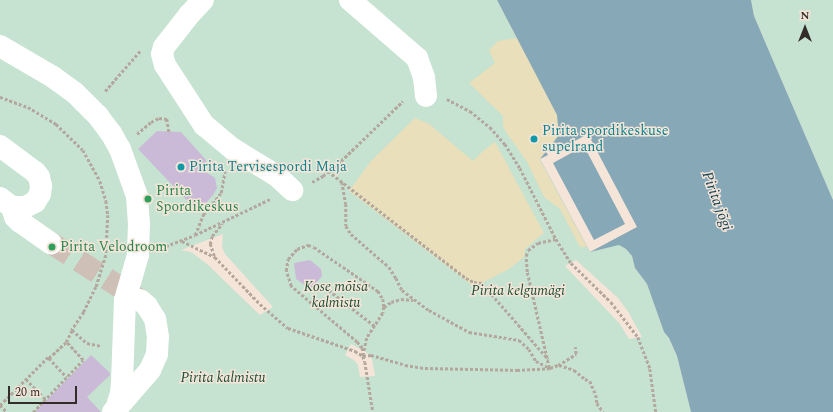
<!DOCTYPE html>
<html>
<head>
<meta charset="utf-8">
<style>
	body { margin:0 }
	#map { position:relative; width:833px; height:412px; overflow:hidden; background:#f5e5d9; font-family:Spectral,serif }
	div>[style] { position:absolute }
	.green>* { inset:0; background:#c6e2d1 }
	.sand>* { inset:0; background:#e9dfba }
	.water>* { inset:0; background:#86a8b7 }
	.pier>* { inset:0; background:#f5e5d9 }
	.building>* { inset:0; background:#cabad7 }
	.minor-tunnel>* { height:22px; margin-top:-11px; transform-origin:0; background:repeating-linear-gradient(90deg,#cec0b6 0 22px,transparent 0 33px) }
	.path>* { height:2.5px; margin-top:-1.25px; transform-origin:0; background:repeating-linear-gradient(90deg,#b4a79e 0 3px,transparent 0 5px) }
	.minor>* { height:22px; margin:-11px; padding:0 11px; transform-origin:11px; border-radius:11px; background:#fff }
	.dots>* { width:11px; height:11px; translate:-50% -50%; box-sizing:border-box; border:2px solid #f5e5d9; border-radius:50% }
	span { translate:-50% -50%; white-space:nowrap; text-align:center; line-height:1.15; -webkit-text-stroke:3px #f5e5d9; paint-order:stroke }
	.culture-label { font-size:14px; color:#0d838f }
	.left { translate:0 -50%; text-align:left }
	.leisure-label { font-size:14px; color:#27864d }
	.park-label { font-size:14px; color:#1b4f34; font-style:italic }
	.water-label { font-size:15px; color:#134254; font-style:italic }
	.north { position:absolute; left:785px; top:8px; width:40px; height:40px; -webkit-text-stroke:3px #f5e5d9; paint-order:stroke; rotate:0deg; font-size:11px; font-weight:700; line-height:16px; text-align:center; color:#332d29 }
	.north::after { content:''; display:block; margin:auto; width:14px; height:18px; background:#332d29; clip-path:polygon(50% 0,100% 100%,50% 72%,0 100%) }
	.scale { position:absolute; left:8px; top:386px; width:69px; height:18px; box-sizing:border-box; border:2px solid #332d29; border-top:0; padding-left:5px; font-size:12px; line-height:14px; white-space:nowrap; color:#332d29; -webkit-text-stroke:3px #f5e5d9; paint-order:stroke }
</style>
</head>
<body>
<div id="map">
	<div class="green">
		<div style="clip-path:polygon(evenodd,0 0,497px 0,557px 115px,593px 251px,619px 245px,626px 249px,632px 256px,635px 268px,647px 284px,664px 332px,669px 338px,677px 356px,691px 412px,0 412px,0 0,223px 234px,222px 247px,225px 254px,273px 307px,260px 315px,207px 264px,191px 252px,181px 250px,223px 234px,0 0,576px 260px,618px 298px,629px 313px,642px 337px,629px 339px,620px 324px,565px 266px,576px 260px,0 0,351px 344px,366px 352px,372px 359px,375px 376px,360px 377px,358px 365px,354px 360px,345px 355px,351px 344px)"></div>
		<div style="clip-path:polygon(751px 0,833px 0,833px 200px,754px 16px)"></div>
	</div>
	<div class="sand">
		<div style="clip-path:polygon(517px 38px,557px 115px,559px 135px,540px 160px,587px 247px,580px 247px,560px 209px,544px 197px,527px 162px,506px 132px,503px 126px,503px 116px,469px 83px,495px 63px,489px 50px,498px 41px)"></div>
		<div style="clip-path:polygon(415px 118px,429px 124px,473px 161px,483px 151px,495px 142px,544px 233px,525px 249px,524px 257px,509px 269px,480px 284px,473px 286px,349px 191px,371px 161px)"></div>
	</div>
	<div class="water">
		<div style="clip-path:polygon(497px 0,751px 0,754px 16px,833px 200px,833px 412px,691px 412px,677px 356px,669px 338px,664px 332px,647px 284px,635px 268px,632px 256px,626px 249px,619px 245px,590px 252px,540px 159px,559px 135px,557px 115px)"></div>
	</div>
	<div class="pier">
		<div style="clip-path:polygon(evenodd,588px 134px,637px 227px,590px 252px,540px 159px,548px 155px,545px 150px,551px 143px,556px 151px,588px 134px,584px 146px,625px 224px,594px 240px,553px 163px,584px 146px)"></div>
	</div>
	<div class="building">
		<div style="clip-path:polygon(157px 131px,181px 132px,206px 160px,206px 172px,215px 178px,217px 188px,213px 195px,198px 212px,138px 149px)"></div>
		<div style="clip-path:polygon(310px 260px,321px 269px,322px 276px,311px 289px,296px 279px,294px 263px)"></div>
		<div style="clip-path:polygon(91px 355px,110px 373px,110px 375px,87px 397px,101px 412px,35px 412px)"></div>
	</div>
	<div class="minor-tunnel">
		<div style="left:51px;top:243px;width:106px;rotate:32.6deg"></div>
	</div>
	<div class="path">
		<div style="left:105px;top:91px;width:53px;rotate:-48.8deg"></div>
		<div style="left:0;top:97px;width:30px;rotate:20deg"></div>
		<div style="left:28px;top:107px;width:33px;rotate:31deg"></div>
		<div style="left:56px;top:124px;width:37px;rotate:44deg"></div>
		<div style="left:83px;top:150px;width:35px;rotate:61deg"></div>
		<div style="left:100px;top:181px;width:21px;rotate:73deg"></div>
		<div style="left:106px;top:201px;width:14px;rotate:82deg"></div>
		<div style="left:108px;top:215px;width:40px;rotate:92.9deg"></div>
		<div style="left:106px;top:255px;width:34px;rotate:107deg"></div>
		<div style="left:96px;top:287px;width:28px;rotate:116deg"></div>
		<div style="left:84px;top:312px;width:22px;rotate:124deg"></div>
		<div style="left:72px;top:330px;width:20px;rotate:41deg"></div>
		<div style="left:87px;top:343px;width:14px;rotate:12deg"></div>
		<div style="left:447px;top:99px;width:26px;rotate:28deg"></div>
		<div style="left:470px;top:111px;width:26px;rotate:39deg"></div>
		<div style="left:490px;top:127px;width:23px;rotate:49deg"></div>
		<div style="left:505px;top:144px;width:28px;rotate:58deg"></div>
		<div style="left:520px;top:168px;width:80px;rotate:63.1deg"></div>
		<div style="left:556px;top:239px;width:28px;rotate:58deg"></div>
		<div style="left:571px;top:263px;width:56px;rotate:44.3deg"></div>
		<div style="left:611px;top:302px;width:44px;rotate:52.4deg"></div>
		<div style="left:638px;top:337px;width:34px;rotate:69deg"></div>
		<div style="left:650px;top:369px;width:43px;rotate:82.1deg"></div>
		<div style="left:137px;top:134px;width:18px;rotate:-41deg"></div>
		<div style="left:151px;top:122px;width:9px;rotate:-27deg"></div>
		<div style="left:159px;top:118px;width:8px;rotate:7deg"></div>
		<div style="left:167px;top:119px;width:13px;rotate:81deg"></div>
		<div style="left:328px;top:171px;width:175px;rotate:37.8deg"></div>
		<div style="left:466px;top:278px;width:9px;rotate:27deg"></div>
		<div style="left:474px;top:282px;width:8px;rotate:7deg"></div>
		<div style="left:482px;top:283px;width:101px;rotate:49deg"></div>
		<div style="left:312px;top:182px;width:13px;rotate:-29deg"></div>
		<div style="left:323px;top:176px;width:23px;rotate:-40deg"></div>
		<div style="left:341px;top:161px;width:86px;rotate:-44.1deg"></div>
		<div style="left:342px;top:182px;width:22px;rotate:80deg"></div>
		<div style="left:346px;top:204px;width:22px;rotate:90deg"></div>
		<div style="left:346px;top:226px;width:9px;rotate:58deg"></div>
		<div style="left:351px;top:234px;width:50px;rotate:41deg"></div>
		<div style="left:389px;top:267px;width:13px;rotate:58deg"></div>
		<div style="left:396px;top:278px;width:13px;rotate:63deg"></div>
		<div style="left:402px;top:290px;width:34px;rotate:37deg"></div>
		<div style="left:429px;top:310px;width:46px;rotate:28.8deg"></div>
		<div style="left:469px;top:332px;width:51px;rotate:9.1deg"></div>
		<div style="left:519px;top:340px;width:13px;rotate:42deg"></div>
		<div style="left:529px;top:349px;width:14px;rotate:60deg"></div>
		<div style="left:536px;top:361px;width:16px;rotate:27deg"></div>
		<div style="left:195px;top:235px;width:22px;rotate:-68deg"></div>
		<div style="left:203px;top:215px;width:28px;rotate:-51deg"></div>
		<div style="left:221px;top:193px;width:22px;rotate:-80deg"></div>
		<div style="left:182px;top:241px;width:37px;rotate:26deg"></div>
		<div style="left:215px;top:257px;width:65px;rotate:46.2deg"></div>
		<div style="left:260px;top:304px;width:37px;rotate:41deg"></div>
		<div style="left:288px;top:328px;width:71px;rotate:18.9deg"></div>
		<div style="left:355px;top:351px;width:9px;rotate:32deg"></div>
		<div style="left:363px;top:356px;width:6px;rotate:72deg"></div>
		<div style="left:365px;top:362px;width:51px;rotate:80.9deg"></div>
		<div style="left:308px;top:245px;width:6px;rotate:18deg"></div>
		<div style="left:314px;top:247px;width:78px;rotate:34.5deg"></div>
		<div style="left:378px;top:291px;width:9px;rotate:58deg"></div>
		<div style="left:383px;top:299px;width:8px;rotate:83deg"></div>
		<div style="left:384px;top:307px;width:6px;rotate:99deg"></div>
		<div style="left:383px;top:313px;width:30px;rotate:123deg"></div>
		<div style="left:367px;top:338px;width:18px;rotate:103deg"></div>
		<div style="left:363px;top:356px;width:8px;rotate:-97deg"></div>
		<div style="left:362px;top:348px;width:8px;rotate:-130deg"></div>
		<div style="left:357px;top:342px;width:87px;rotate:-139.7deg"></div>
		<div style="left:291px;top:286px;width:16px;rotate:-108deg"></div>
		<div style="left:286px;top:271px;width:12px;rotate:-81deg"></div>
		<div style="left:288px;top:259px;width:13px;rotate:-48deg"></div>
		<div style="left:297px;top:249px;width:12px;rotate:-20deg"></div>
		<div style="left:161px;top:248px;width:36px;rotate:-21deg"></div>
		<div style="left:195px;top:235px;width:83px;rotate:-25.6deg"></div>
		<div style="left:214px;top:256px;width:13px;rotate:-108deg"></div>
		<div style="left:210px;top:244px;width:8px;rotate:-76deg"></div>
		<div style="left:212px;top:236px;width:16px;rotate:-50deg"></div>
		<div style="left:321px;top:284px;width:68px;rotate:37.9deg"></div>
		<div style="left:384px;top:307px;width:9px;rotate:-36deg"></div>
		<div style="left:391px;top:302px;width:10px;rotate:-17deg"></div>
		<div style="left:401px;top:299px;width:12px;rotate:5deg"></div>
		<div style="left:363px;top:356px;width:8px;rotate:-7deg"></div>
		<div style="left:371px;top:355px;width:35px;rotate:16deg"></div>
		<div style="left:405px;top:365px;width:20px;rotate:9deg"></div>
		<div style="left:425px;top:368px;width:92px;rotate:1.2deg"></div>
		<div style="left:517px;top:370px;width:33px;rotate:-3deg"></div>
		<div style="left:550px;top:368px;width:9px;rotate:-21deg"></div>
		<div style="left:558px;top:365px;width:21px;rotate:-31deg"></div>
		<div style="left:576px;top:354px;width:7px;rotate:-98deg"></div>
		<div style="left:49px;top:358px;width:26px;rotate:47deg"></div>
		<div style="left:559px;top:365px;width:16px;rotate:18deg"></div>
		<div style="left:574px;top:370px;width:14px;rotate:39deg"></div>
		<div style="left:585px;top:379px;width:5px;rotate:22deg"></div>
		<div style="left:590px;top:381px;width:15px;rotate:67deg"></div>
		<div style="left:596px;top:395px;width:8px;rotate:83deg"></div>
		<div style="left:597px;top:403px;width:11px;rotate:56deg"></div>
		<div style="left:549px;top:368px;width:98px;rotate:-102.9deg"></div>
		<div style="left:527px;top:272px;width:16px;rotate:-94deg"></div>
		<div style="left:526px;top:256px;width:6px;rotate:-72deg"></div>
		<div style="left:528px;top:250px;width:12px;rotate:-35deg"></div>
		<div style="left:538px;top:243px;width:18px;rotate:-13deg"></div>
		<div style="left:26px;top:379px;width:28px;rotate:46deg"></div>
		<div style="left:0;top:405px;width:68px;rotate:-45deg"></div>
		<div style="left:48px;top:357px;width:1px;rotate:45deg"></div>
		<div style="left:49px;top:358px;width:23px;rotate:-43deg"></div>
		<div style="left:66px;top:342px;width:13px;rotate:-63deg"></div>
		<div style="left:0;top:405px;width:10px;rotate:45deg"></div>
		<div style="left:33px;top:412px;width:72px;rotate:-46.1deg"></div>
		<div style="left:83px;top:360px;width:25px;rotate:-133deg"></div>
	</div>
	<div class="minor">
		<div style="left:203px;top:0;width:21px;rotate:133deg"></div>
		<div style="left:189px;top:15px;width:41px;rotate:128deg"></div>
		<div style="left:164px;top:47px;width:7px;rotate:106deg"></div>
		<div style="left:162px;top:54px;width:11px;rotate:75deg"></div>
		<div style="left:165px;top:65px;width:72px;rotate:57deg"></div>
		<div style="left:204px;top:125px;width:38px;rotate:40deg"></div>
		<div style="left:233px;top:149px;width:52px;rotate:31.5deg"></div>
		<div style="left:277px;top:176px;width:21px;rotate:43deg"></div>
		<div style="left:350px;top:0;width:89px;rotate:40.9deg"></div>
		<div style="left:417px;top:58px;width:20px;rotate:70deg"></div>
		<div style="left:424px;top:77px;width:19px;rotate:84deg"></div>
		<div style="left:0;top:46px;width:61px;rotate:30.3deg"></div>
		<div style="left:53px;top:77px;width:27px;rotate:36deg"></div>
		<div style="left:75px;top:93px;width:33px;rotate:45deg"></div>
		<div style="left:98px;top:116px;width:21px;rotate:53deg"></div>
		<div style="left:111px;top:133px;width:18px;rotate:61deg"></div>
		<div style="left:120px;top:149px;width:50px;rotate:70.1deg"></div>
		<div style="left:137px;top:196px;width:28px;rotate:86deg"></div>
		<div style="left:139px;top:224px;width:31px;rotate:92deg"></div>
		<div style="left:138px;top:255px;width:47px;rotate:106.1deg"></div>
		<div style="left:125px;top:300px;width:82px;rotate:92.1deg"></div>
		<div style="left:122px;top:382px;width:11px;rotate:95deg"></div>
		<div style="left:121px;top:393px;width:17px;rotate:107deg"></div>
		<div style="left:116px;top:409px;width:4px;rotate:135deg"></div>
		<div style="left:0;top:146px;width:44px;rotate:36.6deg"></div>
		<div style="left:35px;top:172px;width:6px;rotate:51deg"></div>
		<div style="left:39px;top:177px;width:9px;rotate:77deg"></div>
		<div style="left:41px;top:186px;width:8px;rotate:97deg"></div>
		<div style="left:40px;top:194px;width:9px;rotate:122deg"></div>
		<div style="left:35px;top:202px;width:11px;rotate:153deg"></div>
		<div style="left:25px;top:207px;width:13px;rotate:180deg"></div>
		<div style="left:12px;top:207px;width:15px;rotate:-143deg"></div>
		<div style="left:12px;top:207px;width:10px;rotate:73deg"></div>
		<div style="left:15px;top:217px;width:6px;rotate:45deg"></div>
		<div style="left:19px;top:221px;width:39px;rotate:35deg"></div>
		<div style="left:118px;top:407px;width:49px;rotate:-49.1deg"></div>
		<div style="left:150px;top:370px;width:17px;rotate:-66deg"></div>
		<div style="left:157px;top:354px;width:17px;rotate:-87deg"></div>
		<div style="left:158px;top:337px;width:18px;rotate:-99deg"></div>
		<div style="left:155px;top:319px;width:15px;rotate:-122deg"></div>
		<div style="left:147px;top:306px;width:9px;rotate:-139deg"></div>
	</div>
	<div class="dots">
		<div style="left:534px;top:139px;background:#0f9aa8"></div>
		<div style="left:181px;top:167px;background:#0f9aa8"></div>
		<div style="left:148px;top:199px;background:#2e9e5b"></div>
		<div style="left:52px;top:247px;background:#2e9e5b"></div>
	</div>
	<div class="culture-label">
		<span class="left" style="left:542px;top:139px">Pirita spordikeskuse<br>supelrand</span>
		<span class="left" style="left:189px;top:167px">Pirita Tervisespordi Maja</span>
	</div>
	<div class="leisure-label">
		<span class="left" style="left:156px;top:199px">Pirita<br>Spordikeskus</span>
		<span class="left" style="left:60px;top:247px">Pirita Velodroom</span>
	</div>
	<div class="park-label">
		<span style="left:336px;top:295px">Kose mõisa<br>kalmistu</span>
		<span style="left:518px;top:291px">Pirita kelgumägi</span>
		<span style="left:223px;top:378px">Pirita kalmistu</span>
	</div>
	<div class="water-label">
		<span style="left:717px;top:201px;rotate:70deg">Pirita jõgi</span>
	</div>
	<div class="north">N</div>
	<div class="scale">20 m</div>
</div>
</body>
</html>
